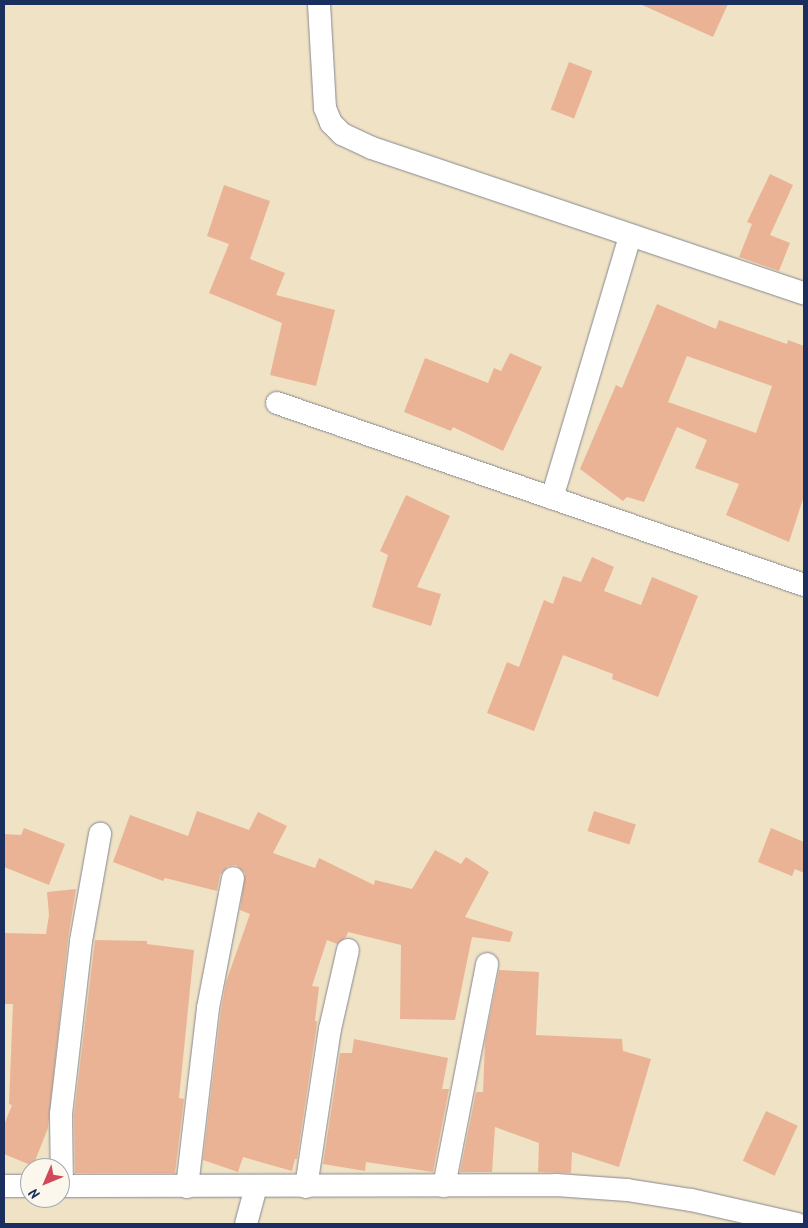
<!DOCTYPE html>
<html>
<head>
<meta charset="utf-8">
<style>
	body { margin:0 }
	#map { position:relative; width:808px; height:1228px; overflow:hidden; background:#f0e2c4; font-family:Kalam,sans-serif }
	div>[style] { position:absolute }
	.building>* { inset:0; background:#ebb395; transform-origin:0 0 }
	.roads { filter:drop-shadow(0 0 1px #868891) drop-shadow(0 0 1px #868891) }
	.minor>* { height:22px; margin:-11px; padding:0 11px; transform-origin:11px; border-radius:11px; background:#fff }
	span { translate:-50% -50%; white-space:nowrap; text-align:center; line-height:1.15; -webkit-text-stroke:5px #fbf7ec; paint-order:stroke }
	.frame { position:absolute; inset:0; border:5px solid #1b2f5e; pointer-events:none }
	.north { position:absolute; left:20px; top:1158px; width:50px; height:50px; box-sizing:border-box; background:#fbf7ec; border:1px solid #a1a7b3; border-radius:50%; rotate:225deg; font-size:14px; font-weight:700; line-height:20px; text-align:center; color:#1b2f5e }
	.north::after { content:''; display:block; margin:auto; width:18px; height:22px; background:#d1495b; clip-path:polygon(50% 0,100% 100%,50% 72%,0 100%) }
</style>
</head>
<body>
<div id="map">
	<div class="building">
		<div style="clip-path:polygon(640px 4px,728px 4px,713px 37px)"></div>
		<div style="left:569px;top:62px;width:25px;height:51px;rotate:21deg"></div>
		<div style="clip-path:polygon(770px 174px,793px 185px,770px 235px,790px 243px,779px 271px,739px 257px,752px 224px,747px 222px)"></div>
		<div style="clip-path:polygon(224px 185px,270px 201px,250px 259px,285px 273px,276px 295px,335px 310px,316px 386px,270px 375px,282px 323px,209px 293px,229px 244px,207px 236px)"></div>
		<div style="clip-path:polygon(evenodd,657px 304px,716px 329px,719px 320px,787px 344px,788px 340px,804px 346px,804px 496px,789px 542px,726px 515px,739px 484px,695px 468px,707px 440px,677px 427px,644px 502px,627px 497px,623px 501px,580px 469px,616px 385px,622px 388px,657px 304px,687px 356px,772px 386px,756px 433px,668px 402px,687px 356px)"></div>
		<div style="clip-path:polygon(510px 353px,542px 367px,503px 451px,453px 427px,451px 431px,404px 412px,425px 358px,488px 383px,494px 368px,501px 371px)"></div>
		<div style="clip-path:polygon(406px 495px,450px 516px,417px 587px,441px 594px,431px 626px,372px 607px,388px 555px,380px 551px)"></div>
		<div style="clip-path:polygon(592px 557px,614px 567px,604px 591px,641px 605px,652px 577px,698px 596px,658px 697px,612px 679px,613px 674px,563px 655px,534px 731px,487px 713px,507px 662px,519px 667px,544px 600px,553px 604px,563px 576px,581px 582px)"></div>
		<div style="clip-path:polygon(197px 811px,249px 830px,258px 812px,287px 826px,273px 853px,315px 868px,319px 858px,374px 885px,375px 880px,412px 889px,435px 850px,461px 864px,466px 857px,489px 872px,465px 917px,513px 932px,510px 942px,472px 937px,455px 1020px,400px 1019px,401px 945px,348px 932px,346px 937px,337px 944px,327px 940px,312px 986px,319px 987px,315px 1021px,317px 1021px,316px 1031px,297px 1159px,295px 1159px,292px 1171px,243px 1157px,238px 1172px,203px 1160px,221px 1010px,226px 982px,250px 914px,240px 910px,245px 873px,236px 865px,228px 866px,220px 875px,217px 891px,165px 878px,163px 881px,113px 862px,130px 815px,188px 836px)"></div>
		<div style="left:594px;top:811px;width:44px;height:21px;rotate:18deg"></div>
		<div style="clip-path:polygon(24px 828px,65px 844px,49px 885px,4px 867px,4px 834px,21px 835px)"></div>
		<div style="clip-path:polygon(771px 828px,804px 842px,804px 873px,795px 869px,792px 876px,758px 862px)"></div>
		<div style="clip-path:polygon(76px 889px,68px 939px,48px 1128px,33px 1166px,4px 1154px,4px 1125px,12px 1105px,9px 1104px,13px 1004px,4px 1004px,4px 933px,46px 934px,49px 915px,47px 892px)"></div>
		<div style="clip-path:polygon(95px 940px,147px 941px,147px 944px,194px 950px,179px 1098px,184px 1099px,175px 1173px,75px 1173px,74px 1115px)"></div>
		<div style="clip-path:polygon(499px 970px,539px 972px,536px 1035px,622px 1039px,623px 1051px,651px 1059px,619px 1167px,572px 1152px,571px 1173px,538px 1172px,539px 1143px,495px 1127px,492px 1172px,460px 1172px,476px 1092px,483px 1092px,485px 1041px)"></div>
		<div style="clip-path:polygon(354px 1039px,448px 1058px,442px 1089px,449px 1089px,433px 1172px,366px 1162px,365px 1171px,323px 1164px,340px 1053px,352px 1053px)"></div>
		<div style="left:766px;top:1111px;width:35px;height:55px;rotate:25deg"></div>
	</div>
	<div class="roads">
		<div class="minor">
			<div style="left:319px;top:4px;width:104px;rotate:86.7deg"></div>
			<div style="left:325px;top:108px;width:16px;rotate:68deg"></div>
			<div style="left:331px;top:123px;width:16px;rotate:45deg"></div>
			<div style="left:342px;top:134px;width:33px;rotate:25deg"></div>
			<div style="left:372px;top:148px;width:456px;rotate:18.6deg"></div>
			<div style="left:277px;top:403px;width:558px;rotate:19.05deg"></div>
			<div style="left:552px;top:498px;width:273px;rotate:-73.4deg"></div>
			<div style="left:4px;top:1186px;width:26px"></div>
			<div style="left:60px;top:1186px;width:496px;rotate:-0.1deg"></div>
			<div style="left:556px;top:1185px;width:71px;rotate:4deg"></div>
			<div style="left:627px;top:1190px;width:65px;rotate:8.9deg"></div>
			<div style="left:691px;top:1200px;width:109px;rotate:12.8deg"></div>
			<div style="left:62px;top:1186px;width:72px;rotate:-90.8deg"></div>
			<div style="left:61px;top:1114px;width:174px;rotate:-83.4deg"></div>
			<div style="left:81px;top:941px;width:109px;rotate:-79.9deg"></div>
			<div style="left:444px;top:1186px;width:226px;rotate:-79deg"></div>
			<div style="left:187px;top:1187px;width:180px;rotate:-83.3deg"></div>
			<div style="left:208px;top:1008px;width:132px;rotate:-79.1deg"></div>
			<div style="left:306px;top:1187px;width:160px;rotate:-81.4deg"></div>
			<div style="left:330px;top:1029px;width:81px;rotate:-77.2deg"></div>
			<div style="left:246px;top:1224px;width:38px;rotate:-75deg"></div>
		</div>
	</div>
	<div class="frame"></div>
	<div class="north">N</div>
</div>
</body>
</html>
